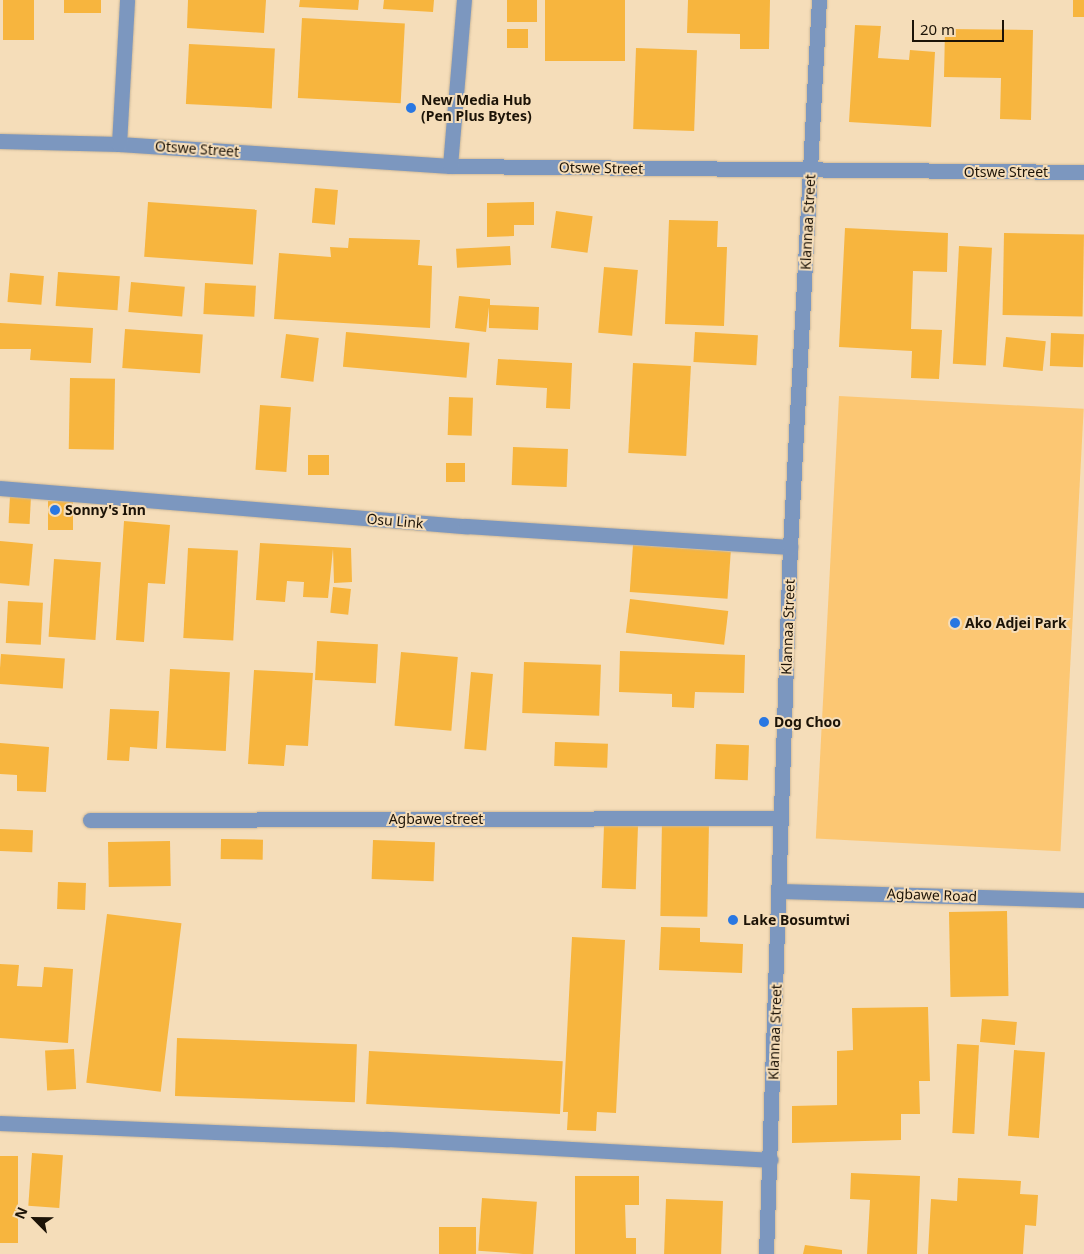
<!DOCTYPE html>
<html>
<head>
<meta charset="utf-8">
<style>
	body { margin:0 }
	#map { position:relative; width:1084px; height:1254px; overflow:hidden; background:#f5ddb9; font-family:"Noto Sans",sans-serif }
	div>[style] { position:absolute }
	.green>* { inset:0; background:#fcc773; transform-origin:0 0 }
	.building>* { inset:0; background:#f7b53e; transform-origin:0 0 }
	.roads { filter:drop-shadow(0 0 1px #ceb999) drop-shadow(0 0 1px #ceb999) }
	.minor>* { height:15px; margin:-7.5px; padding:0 7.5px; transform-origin:7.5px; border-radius:7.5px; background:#7c97bf }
	.dots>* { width:14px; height:14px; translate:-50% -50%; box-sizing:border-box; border:2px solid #f5ddb9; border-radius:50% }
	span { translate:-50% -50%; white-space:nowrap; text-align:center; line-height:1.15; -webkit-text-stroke:4px #f5ddb9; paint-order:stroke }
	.poi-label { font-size:14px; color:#1c1307; font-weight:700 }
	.left { translate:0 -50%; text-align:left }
	.street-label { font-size:14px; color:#1c1307 }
	.north { position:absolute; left:10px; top:1194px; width:50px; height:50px; -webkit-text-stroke:4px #f5ddb9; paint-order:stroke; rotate:293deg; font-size:14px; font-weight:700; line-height:20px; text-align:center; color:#1c1307 }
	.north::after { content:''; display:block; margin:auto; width:18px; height:22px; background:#1c1307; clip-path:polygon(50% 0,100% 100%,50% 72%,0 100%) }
	.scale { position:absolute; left:912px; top:20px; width:92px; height:22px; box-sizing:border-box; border:2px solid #1c1307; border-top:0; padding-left:6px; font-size:15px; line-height:18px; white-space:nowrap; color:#1c1307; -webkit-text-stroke:4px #f5ddb9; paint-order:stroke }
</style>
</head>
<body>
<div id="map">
	<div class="green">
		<div style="left:839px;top:396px;width:245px;height:443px;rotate:3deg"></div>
	</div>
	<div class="building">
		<div style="left:3px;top:0;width:31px;height:40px"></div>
		<div style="left:64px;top:0;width:37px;height:13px"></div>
		<div style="clip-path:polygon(188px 0,266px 0,264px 33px,187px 28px)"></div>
		<div style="clip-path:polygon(300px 0,359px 0,358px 10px,299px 7px)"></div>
		<div style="clip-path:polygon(384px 0,434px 0,433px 12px,383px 9px)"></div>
		<div style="left:507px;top:0;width:30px;height:22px"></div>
		<div style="left:545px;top:0;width:80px;height:61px"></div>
		<div style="clip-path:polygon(688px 0,770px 0,769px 49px,740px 49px,740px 34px,687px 33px)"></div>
		<div style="left:1073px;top:0;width:11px;height:17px"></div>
		<div style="left:302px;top:18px;width:103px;height:80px;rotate:3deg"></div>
		<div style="clip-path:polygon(855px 25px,881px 26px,878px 58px,909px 60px,910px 50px,935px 52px,931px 127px,849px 122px)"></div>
		<div style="left:507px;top:29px;width:21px;height:19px"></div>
		<div style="clip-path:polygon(945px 29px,1033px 30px,1031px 120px,1000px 119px,1001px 78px,944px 77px)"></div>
		<div style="left:189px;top:44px;width:86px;height:60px;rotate:3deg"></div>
		<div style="left:636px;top:48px;width:61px;height:81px;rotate:2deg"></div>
		<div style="left:315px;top:188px;width:23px;height:35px;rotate:5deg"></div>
		<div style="left:148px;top:202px;width:109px;height:55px;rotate:4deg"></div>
		<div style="clip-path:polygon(534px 202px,534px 225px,514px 225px,514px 236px,487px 237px,487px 203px)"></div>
		<div style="left:556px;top:211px;width:37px;height:37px;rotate:8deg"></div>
		<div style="clip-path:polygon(669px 220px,718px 221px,717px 247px,727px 247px,724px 326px,665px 324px)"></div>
		<div style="clip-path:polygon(845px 228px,948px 233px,947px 272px,913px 271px,911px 329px,942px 330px,939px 379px,911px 378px,912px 351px,839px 347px)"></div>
		<div style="left:1004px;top:233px;width:80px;height:82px;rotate:1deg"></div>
		<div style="clip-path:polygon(349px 238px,420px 240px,418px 265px,432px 266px,430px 328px,274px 319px,279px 253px,331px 257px,330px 247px,348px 248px)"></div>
		<div style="left:510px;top:246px;width:19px;height:54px;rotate:87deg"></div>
		<div style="left:959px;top:246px;width:33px;height:118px;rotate:3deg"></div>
		<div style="left:604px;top:267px;width:34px;height:66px;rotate:5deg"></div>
		<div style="left:58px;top:272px;width:62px;height:34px;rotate:4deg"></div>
		<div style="left:10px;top:273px;width:34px;height:29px;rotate:5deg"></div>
		<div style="left:131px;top:282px;width:54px;height:30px;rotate:5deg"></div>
		<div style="left:205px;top:283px;width:51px;height:31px;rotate:3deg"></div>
		<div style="clip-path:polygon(459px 296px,490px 299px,490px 305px,539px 307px,538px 330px,489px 328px,489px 307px,486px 332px,455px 328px)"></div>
		<div style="clip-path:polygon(0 323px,93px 328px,91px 363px,30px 360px,31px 349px,0 349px)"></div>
		<div style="left:125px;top:329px;width:78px;height:39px;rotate:4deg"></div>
		<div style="left:346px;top:332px;width:124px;height:35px;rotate:5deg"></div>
		<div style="left:695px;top:332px;width:63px;height:30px;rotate:3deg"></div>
		<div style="left:1051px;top:333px;width:33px;height:33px;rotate:2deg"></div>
		<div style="left:286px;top:334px;width:33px;height:44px;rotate:7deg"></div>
		<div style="left:1006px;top:337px;width:40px;height:30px;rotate:6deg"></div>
		<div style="clip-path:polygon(498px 359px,572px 363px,570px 409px,546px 408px,547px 388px,496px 385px)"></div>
		<div style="left:633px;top:363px;width:58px;height:90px;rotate:3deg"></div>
		<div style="left:70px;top:378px;width:45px;height:71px;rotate:1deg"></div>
		<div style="left:449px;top:397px;width:24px;height:38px;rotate:2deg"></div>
		<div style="left:260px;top:405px;width:31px;height:65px;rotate:4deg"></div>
		<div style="left:513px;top:447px;width:55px;height:38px;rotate:2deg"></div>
		<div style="left:308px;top:455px;width:21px;height:20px"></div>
		<div style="left:446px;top:463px;width:19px;height:19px"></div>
		<div style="left:10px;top:496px;width:21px;height:27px;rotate:3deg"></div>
		<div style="left:48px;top:501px;width:25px;height:29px"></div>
		<div style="clip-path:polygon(124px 521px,170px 525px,165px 584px,148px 583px,144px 642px,116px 640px)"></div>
		<div style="left:0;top:541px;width:33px;height:42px;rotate:5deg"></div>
		<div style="clip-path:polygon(260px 543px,351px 548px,352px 582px,334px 583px,333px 549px,328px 598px,303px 597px,304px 582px,287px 581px,285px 602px,256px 600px)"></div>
		<div style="left:633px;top:545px;width:98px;height:47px;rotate:4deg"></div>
		<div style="left:188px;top:548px;width:50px;height:90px;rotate:3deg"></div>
		<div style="left:54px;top:559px;width:47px;height:78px;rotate:4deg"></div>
		<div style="left:333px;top:587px;width:18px;height:26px;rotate:6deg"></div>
		<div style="left:630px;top:599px;width:99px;height:34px;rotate:7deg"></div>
		<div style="left:8px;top:601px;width:35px;height:42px;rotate:3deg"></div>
		<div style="left:317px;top:641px;width:61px;height:39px;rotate:3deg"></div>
		<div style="clip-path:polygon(620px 651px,745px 655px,744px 693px,695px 692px,694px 708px,672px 707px,672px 694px,619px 692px)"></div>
		<div style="left:401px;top:652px;width:57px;height:74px;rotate:5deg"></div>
		<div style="left:1px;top:654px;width:64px;height:30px;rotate:4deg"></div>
		<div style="left:524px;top:662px;width:77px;height:51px;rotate:2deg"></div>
		<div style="left:170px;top:669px;width:60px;height:79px;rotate:3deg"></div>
		<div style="clip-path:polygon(254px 670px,313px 673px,308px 746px,286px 745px,284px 766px,248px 764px)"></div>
		<div style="left:471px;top:672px;width:22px;height:77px;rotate:5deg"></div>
		<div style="clip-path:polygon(110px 709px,159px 711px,157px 749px,130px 747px,129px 761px,107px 760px)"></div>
		<div style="left:555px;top:742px;width:53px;height:24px;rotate:2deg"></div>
		<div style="clip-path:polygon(0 743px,49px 747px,46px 792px,17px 791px,17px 775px,0 774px)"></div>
		<div style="left:716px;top:744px;width:33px;height:35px;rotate:2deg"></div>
		<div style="left:662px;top:821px;width:47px;height:95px;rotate:1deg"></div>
		<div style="left:604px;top:825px;width:34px;height:63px;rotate:2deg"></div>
		<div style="left:0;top:829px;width:33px;height:22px;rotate:2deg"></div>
		<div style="left:221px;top:839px;width:42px;height:20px;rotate:1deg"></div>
		<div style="left:373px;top:840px;width:62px;height:39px;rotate:2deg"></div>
		<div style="left:170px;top:841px;width:45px;height:62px;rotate:89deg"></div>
		<div style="left:58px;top:882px;width:28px;height:27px;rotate:2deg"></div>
		<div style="left:1007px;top:911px;width:85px;height:58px;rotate:89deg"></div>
		<div style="left:107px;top:914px;width:75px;height:170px;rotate:7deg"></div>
		<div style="clip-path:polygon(661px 927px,700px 928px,700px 942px,743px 944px,742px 973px,659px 970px)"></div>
		<div style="clip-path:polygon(572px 937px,625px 940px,616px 1113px,597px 1112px,596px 1131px,567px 1130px,568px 1112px,563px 1112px)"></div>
		<div style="clip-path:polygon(0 964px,19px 965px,17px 986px,42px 987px,44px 967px,73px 969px,68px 1043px,0 1038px)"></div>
		<div style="clip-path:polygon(928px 1007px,930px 1081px,919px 1081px,920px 1114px,901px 1114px,901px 1140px,792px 1143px,792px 1106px,837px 1105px,837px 1051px,853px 1050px,852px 1008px)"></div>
		<div style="left:982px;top:1019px;width:35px;height:23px;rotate:5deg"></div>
		<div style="left:177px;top:1038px;width:180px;height:58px;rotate:2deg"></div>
		<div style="left:957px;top:1044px;width:22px;height:89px;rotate:3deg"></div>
		<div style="left:74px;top:1049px;width:40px;height:29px;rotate:87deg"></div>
		<div style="left:1014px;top:1050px;width:31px;height:86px;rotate:4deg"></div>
		<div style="left:369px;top:1051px;width:194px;height:53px;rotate:3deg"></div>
		<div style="left:32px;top:1153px;width:31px;height:53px;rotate:4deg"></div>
		<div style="left:0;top:1156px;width:18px;height:87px"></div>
		<div style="clip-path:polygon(851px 1173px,920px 1176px,917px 1254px,867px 1254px,870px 1200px,850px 1199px)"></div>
		<div style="clip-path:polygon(575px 1176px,639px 1176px,639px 1205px,625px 1205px,626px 1238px,636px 1238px,636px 1254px,575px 1254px)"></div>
		<div style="clip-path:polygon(958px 1178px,1021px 1181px,1020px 1194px,1038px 1195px,1036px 1226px,1025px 1225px,1023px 1254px,928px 1254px,931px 1199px,957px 1201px)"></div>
		<div style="left:482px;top:1198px;width:55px;height:53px;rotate:4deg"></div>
		<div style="left:666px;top:1199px;width:57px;height:55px;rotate:2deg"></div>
		<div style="left:439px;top:1227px;width:37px;height:27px"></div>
		<div style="clip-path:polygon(805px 1245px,842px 1250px,842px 1254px,803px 1254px)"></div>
	</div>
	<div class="roads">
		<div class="minor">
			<div style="left:0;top:141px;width:119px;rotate:1.4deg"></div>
			<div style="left:119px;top:144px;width:332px;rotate:3.8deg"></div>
			<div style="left:450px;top:166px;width:634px;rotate:0.54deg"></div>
			<div style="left:119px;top:144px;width:144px;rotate:-86.8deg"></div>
			<div style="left:450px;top:166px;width:167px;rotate:-85.2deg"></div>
			<div style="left:0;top:488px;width:468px;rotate:4.7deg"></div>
			<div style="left:466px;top:526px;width:325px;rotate:3.7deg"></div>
			<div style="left:90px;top:820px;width:691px;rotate:-0.17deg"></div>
			<div style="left:780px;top:891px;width:304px;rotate:1.7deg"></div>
			<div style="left:0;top:1123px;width:387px;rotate:2.4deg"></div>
			<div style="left:387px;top:1139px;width:384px;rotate:3.1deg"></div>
			<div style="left:766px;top:1254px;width:707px;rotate:-88.06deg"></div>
			<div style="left:790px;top:547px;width:548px;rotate:-86.97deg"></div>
		</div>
	</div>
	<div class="dots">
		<div style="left:411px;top:108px;background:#2977e2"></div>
		<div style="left:55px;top:510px;background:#2977e2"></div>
		<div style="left:955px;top:623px;background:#2977e2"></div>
		<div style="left:764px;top:722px;background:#2977e2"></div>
		<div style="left:733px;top:920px;background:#2977e2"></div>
	</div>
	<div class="poi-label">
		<span class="left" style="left:421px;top:108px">New Media Hub<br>(Pen Plus Bytes)</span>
		<span class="left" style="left:65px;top:510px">Sonny's Inn</span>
		<span class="left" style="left:965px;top:623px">Ako Adjei Park</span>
		<span class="left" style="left:774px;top:722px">Dog Choo</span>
		<span class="left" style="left:743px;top:920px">Lake Bosumtwi</span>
	</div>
	<div class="street-label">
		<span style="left:197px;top:149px;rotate:4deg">Otswe Street</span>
		<span style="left:601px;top:168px;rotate:1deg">Otswe Street</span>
		<span style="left:1006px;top:172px">Otswe Street</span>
		<span style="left:808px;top:222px;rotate:-87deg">Klannaa Street</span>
		<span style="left:395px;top:521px;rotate:5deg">Osu Link</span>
		<span style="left:788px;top:627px;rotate:-88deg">Klannaa Street</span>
		<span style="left:436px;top:819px">Agbawe street</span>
		<span style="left:932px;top:895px;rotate:2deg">Agbawe Road</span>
		<span style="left:775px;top:1032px;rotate:-88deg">Klannaa Street</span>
	</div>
	<div class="north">N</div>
	<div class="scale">20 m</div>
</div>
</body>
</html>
